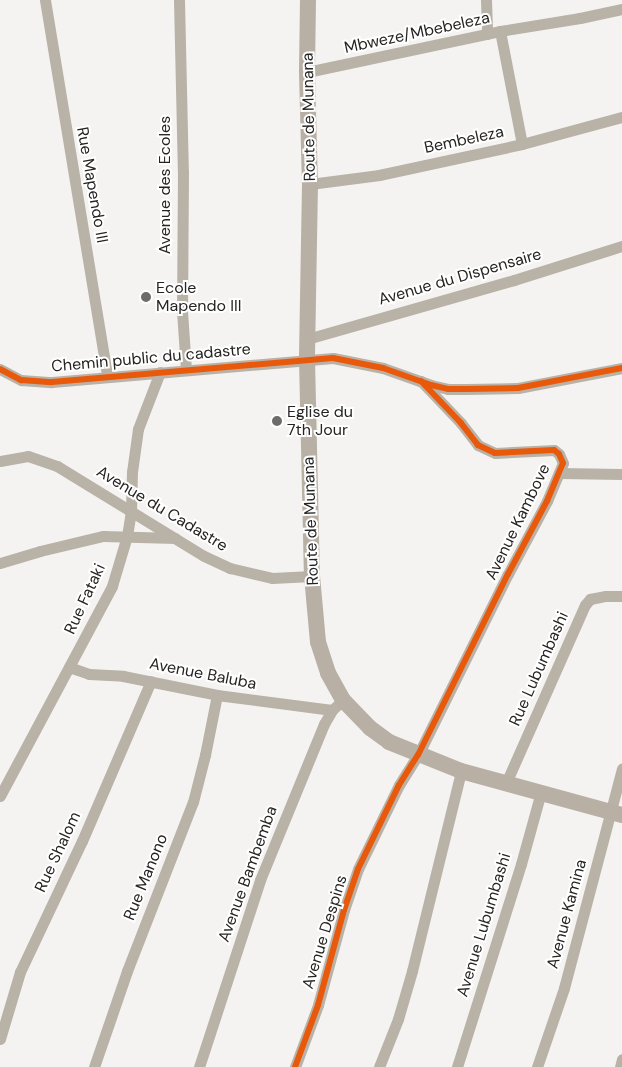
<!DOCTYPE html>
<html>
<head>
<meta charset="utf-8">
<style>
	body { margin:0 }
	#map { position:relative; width:622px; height:1067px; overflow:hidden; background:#f5f3f1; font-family:"DM Sans",sans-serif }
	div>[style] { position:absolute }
	.street>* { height:11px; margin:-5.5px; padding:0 5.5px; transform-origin:5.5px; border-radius:5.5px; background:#b9b2a7 }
	.secondary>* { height:16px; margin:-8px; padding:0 8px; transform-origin:8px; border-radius:8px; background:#b9b0a5 }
	.cycleway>* { height:6px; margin:-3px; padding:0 3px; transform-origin:3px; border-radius:3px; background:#e8590c }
	.dots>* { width:14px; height:14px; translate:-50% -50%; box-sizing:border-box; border:2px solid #fff; border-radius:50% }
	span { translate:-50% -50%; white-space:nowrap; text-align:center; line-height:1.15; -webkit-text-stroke:4px #fff; paint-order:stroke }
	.street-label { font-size:16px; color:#252423 }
	.poi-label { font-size:16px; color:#252423 }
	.left { translate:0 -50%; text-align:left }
</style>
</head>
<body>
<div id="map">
	<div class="street">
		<div style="left:45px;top:0;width:381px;rotate:80.6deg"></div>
		<div style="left:179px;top:0;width:172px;rotate:88.7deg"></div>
		<div style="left:183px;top:172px;width:139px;rotate:90.4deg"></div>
		<div style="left:182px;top:311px;width:58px;rotate:86.1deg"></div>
		<div style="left:486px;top:0;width:34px;rotate:88deg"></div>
		<div style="left:500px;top:31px;width:115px;rotate:79deg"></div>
		<div style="left:307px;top:72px;width:197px;rotate:-12deg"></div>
		<div style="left:500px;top:31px;width:81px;rotate:-9.2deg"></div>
		<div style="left:580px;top:18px;width:43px;rotate:-12.1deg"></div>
		<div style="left:310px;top:184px;width:70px;rotate:-7.4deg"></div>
		<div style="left:379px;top:175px;width:146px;rotate:-12.2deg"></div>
		<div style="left:522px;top:144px;width:104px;rotate:-15.1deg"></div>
		<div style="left:307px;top:339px;width:215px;rotate:-15.9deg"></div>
		<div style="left:514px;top:280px;width:113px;rotate:-17.5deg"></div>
		<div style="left:0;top:369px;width:24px;rotate:28deg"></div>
		<div style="left:21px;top:380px;width:31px;rotate:4deg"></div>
		<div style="left:52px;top:382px;width:282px;rotate:-4.9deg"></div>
		<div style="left:333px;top:358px;width:51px;rotate:11.3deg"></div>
		<div style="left:383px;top:368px;width:51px;rotate:19.5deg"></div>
		<div style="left:431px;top:385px;width:17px;rotate:13deg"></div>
		<div style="left:448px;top:389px;width:18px"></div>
		<div style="left:466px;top:389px;width:52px;rotate:-1.1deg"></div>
		<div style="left:518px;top:388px;width:106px;rotate:-10.9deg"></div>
		<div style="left:0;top:461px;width:28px;rotate:-10deg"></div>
		<div style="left:28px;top:456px;width:31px;rotate:19deg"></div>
		<div style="left:57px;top:466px;width:172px;rotate:31.5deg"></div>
		<div style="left:204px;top:556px;width:29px;rotate:25deg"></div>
		<div style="left:230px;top:568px;width:43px;rotate:13.4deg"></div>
		<div style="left:272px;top:578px;width:40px;rotate:-2.9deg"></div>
		<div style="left:559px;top:473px;width:63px;rotate:0.9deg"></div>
		<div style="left:0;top:563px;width:42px;rotate:-16.7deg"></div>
		<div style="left:40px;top:551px;width:65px;rotate:-13.4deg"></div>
		<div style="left:103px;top:536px;width:72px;rotate:1.6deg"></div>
		<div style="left:69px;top:667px;width:21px;rotate:19deg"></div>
		<div style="left:89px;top:674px;width:34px;rotate:3deg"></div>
		<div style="left:123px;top:676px;width:96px;rotate:11.4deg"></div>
		<div style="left:217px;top:695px;width:116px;rotate:7.4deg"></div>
		<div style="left:506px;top:783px;width:195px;rotate:-66.1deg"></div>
		<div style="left:585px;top:605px;width:8px;rotate:-50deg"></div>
		<div style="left:590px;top:599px;width:16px;rotate:-11deg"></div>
		<div style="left:606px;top:596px;width:16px"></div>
		<div style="left:0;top:796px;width:238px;rotate:-61.9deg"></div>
		<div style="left:112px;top:586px;width:52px;rotate:-73.3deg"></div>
		<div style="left:127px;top:536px;width:24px;rotate:-81deg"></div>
		<div style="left:131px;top:512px;width:40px;rotate:-88.6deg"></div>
		<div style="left:132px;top:472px;width:43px;rotate:-82.1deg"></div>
		<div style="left:138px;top:429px;width:61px;rotate:-68.9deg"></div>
		<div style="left:0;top:1039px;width:70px;rotate:-73.4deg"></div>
		<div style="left:20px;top:972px;width:145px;rotate:-64.7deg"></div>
		<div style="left:82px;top:841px;width:174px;rotate:-66.7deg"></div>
		<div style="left:94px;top:1067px;width:102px;rotate:-71deg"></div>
		<div style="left:127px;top:971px;width:181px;rotate:-68.7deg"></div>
		<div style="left:193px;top:802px;width:49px;rotate:-75.7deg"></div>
		<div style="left:205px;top:755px;width:61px;rotate:-78.7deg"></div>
		<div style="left:199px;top:1067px;width:197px;rotate:-71.9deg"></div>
		<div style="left:260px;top:880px;width:169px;rotate:-67.7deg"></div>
		<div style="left:324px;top:724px;width:16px;rotate:-60deg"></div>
		<div style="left:332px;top:710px;width:15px;rotate:-42deg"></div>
		<div style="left:295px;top:1067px;width:66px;rotate:-69.6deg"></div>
		<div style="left:318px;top:1005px;width:98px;rotate:-74.7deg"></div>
		<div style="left:344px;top:910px;width:43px;rotate:-71.1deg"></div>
		<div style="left:358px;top:869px;width:93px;rotate:-64deg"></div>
		<div style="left:399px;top:785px;width:36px;rotate:-58deg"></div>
		<div style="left:418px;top:755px;width:202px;rotate:-63.6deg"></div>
		<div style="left:508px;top:574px;width:83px;rotate:-61.9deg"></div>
		<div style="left:547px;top:501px;width:41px;rotate:-67.2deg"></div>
		<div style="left:563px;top:463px;width:10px;rotate:-114deg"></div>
		<div style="left:559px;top:454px;width:6px;rotate:-141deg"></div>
		<div style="left:554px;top:450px;width:59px;rotate:177.1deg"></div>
		<div style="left:495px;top:453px;width:19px;rotate:-155deg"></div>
		<div style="left:478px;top:445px;width:28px;rotate:-128deg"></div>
		<div style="left:461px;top:423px;width:58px;rotate:-133.6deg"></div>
		<div style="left:379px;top:1067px;width:52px;rotate:-68.4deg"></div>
		<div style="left:398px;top:1019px;width:50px;rotate:-73.7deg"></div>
		<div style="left:412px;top:971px;width:206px;rotate:-76.2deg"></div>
		<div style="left:457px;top:1067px;width:213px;rotate:-72.5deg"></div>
		<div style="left:521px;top:864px;width:75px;rotate:-74.5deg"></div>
		<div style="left:537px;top:1067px;width:83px;rotate:-71.1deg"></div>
		<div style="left:564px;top:988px;width:227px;rotate:-75.2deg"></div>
		<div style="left:620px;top:1067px;width:8px;rotate:-76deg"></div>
	</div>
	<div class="secondary">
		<div style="left:308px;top:0;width:72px;rotate:90.8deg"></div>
		<div style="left:307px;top:72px;width:112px;rotate:88.5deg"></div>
		<div style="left:310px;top:184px;width:175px;rotate:91deg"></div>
		<div style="left:307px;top:359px;width:217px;rotate:88.7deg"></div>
		<div style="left:312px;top:576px;width:66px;rotate:84.8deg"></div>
		<div style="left:318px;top:642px;width:33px;rotate:72deg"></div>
		<div style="left:328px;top:673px;width:31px;rotate:61deg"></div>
		<div style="left:343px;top:700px;width:39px;rotate:46deg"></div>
		<div style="left:370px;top:728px;width:24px;rotate:36deg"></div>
		<div style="left:389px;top:742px;width:78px;rotate:21.9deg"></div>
		<div style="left:461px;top:771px;width:167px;rotate:15.3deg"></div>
	</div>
	<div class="cycleway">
		<div style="left:0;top:369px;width:24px;rotate:28deg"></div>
		<div style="left:21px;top:380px;width:31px;rotate:4deg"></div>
		<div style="left:52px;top:382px;width:282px;rotate:-4.9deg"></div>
		<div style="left:333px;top:358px;width:51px;rotate:11.3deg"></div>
		<div style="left:383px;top:368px;width:51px;rotate:19.5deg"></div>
		<div style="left:431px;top:385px;width:17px;rotate:13deg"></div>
		<div style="left:448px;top:389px;width:18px"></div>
		<div style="left:466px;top:389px;width:52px;rotate:-1.1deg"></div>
		<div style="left:518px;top:388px;width:106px;rotate:-10.9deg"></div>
		<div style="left:295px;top:1067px;width:66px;rotate:-69.6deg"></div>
		<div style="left:318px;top:1005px;width:98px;rotate:-74.7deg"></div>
		<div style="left:344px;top:910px;width:43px;rotate:-71.1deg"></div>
		<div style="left:358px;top:869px;width:93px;rotate:-64deg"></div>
		<div style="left:399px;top:785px;width:36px;rotate:-58deg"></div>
		<div style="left:418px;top:755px;width:202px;rotate:-63.6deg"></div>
		<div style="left:508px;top:574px;width:83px;rotate:-61.9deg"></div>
		<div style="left:547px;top:501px;width:41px;rotate:-67.2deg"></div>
		<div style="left:563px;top:463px;width:10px;rotate:-114deg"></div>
		<div style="left:559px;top:454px;width:6px;rotate:-141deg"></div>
		<div style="left:554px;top:450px;width:59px;rotate:177.1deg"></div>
		<div style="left:495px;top:453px;width:19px;rotate:-155deg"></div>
		<div style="left:478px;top:445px;width:28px;rotate:-128deg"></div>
		<div style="left:461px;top:423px;width:58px;rotate:-133.6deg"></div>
	</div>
	<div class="dots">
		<div style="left:146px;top:297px;background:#6e6c6b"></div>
		<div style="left:277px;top:421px;background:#6e6c6b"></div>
	</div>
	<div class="street-label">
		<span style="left:417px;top:33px;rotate:-12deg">Mbweze/Mbebeleza</span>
		<span style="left:309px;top:117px;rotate:-91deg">Route de Munana</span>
		<span style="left:464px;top:140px;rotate:-12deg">Bembeleza</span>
		<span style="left:92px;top:185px;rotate:80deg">Rue Mapendo III</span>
		<span style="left:165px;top:185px;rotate:-90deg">Avenue des Ecoles</span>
		<span style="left:460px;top:277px;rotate:-16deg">Avenue du Dispensaire</span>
		<span style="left:151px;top:358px;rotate:-5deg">Chemin public du cadastre</span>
		<span style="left:162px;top:509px;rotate:31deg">Avenue du Cadastre</span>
		<span style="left:311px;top:521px;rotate:-92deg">Route de Munana</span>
		<span style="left:518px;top:522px;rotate:-64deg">Avenue Kambove</span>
		<span style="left:85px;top:599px;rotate:-65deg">Rue Fataki</span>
		<span style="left:539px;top:669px;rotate:-66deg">Rue Lubumbashi</span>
		<span style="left:203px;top:674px;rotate:11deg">Avenue Baluba</span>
		<span style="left:58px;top:852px;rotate:-65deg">Rue Shalom</span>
		<span style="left:248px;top:874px;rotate:-70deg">Avenue Bambemba</span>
		<span style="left:146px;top:877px;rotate:-68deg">Rue Manono</span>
		<span style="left:567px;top:914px;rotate:-75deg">Avenue Kamina</span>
		<span style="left:484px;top:925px;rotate:-73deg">Avenue Lubumbashi</span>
		<span style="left:325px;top:932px;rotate:-73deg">Avenue Despins</span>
	</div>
	<div class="poi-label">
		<span class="left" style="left:156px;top:297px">Ecole<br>Mapendo III</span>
		<span class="left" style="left:287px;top:421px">Eglise du<br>7th Jour</span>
	</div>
</div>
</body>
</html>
